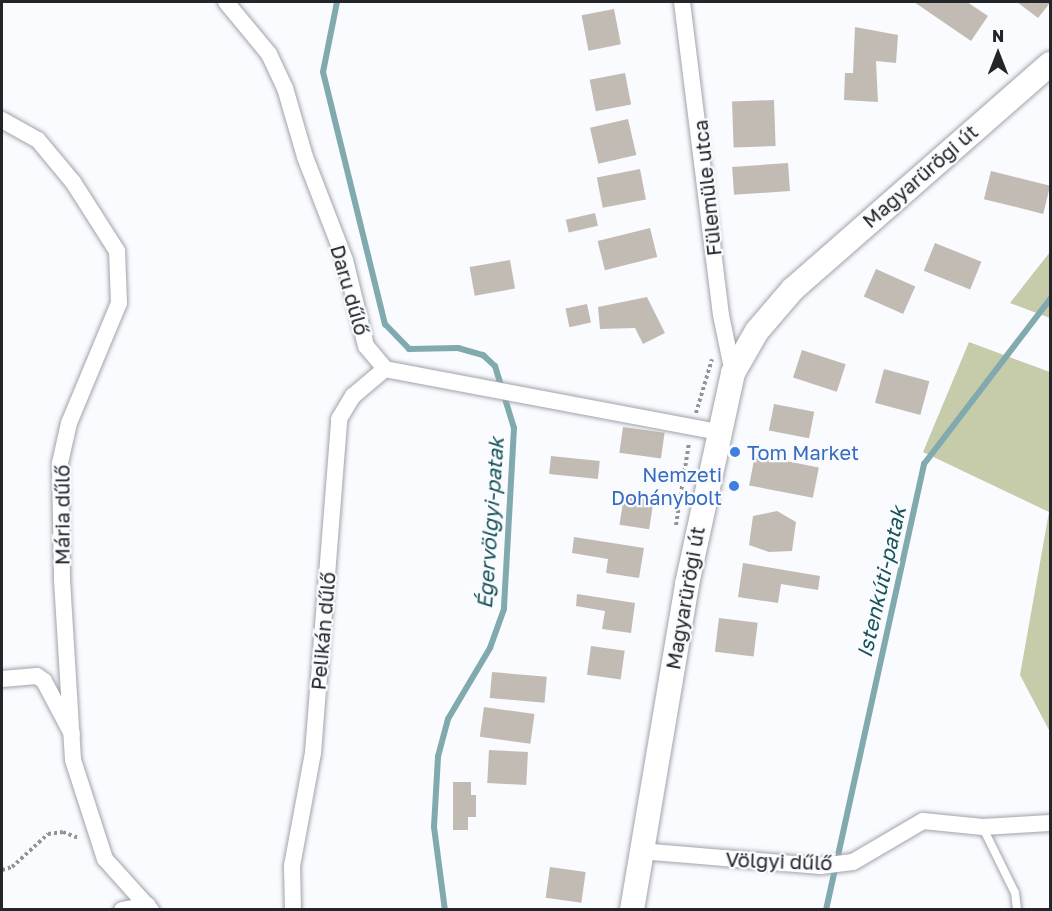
<!DOCTYPE html>
<html>
<head>
<meta charset="utf-8">
<style>
	body { margin:0 }
	#map { position:relative; width:1052px; height:911px; overflow:hidden; background:#fafbff; font-family:"Golos Text",sans-serif }
	div>[style] { position:absolute }
	.forest>* { inset:0; background:#c6cbaa }
	.stream>* { height:6px; margin:-3px; padding:0 3px; transform-origin:3px; border-radius:3px; background:#80aaae }
	.building>* { inset:0; background:#c1bbb4; transform-origin:0 0 }
	.path>* { height:4px; margin-top:-2px; transform-origin:0; background:repeating-linear-gradient(90deg,#929497 0 3px,transparent 0 6px) }
	.roads { filter:drop-shadow(0 0 2px #a0a3ac) drop-shadow(0 0 2px #a0a3ac) }
	.lane>* { height:8px; margin:-4px; padding:0 4px; transform-origin:4px; border-radius:4px; background:#fff }
	.street>* { height:16px; margin:-8px; padding:0 8px; transform-origin:8px; border-radius:8px; background:#fff }
	.secondary>* { height:24px; margin:-12px; padding:0 12px; transform-origin:12px; border-radius:12px; background:#fff }
	.dots>* { width:16px; height:16px; translate:-50% -50%; box-sizing:border-box; border:3px solid #fafbff; border-radius:50% }
	span { translate:-50% -50%; white-space:nowrap; text-align:center; line-height:1.15; -webkit-text-stroke:4.5px #fafbff; paint-order:stroke }
	.street-label { font-size:20px; color:#232528 }
	.shop-label { font-size:20px; color:#366cbe }
	.left { translate:0 -50%; text-align:left }
	.right { translate:-100% -50%; text-align:right }
	.water-label { font-size:21px; color:#175459; font-style:italic }
	.frame { position:absolute; inset:0; border:3px solid #232528; pointer-events:none }
	.north { position:absolute; left:968px; top:24px; width:60px; height:60px; -webkit-text-stroke:4px #fafbff; paint-order:stroke; rotate:0deg; font-size:16px; font-weight:700; line-height:24px; text-align:center; color:#232528 }
	.north::after { content:''; display:block; margin:auto; width:21px; height:27px; background:#232528; clip-path:polygon(50% 0,100% 100%,50% 72%,0 100%) }
</style>
</head>
<body>
<div id="map">
	<div class="forest">
		<div style="clip-path:polygon(1050px 252px,1050px 318px,1010px 303px)"></div>
		<div style="clip-path:polygon(969px 342px,1050px 372px,1050px 732px,1020px 675px,1049px 512px,923px 452px)"></div>
	</div>
	<div class="stream">
		<div style="left:337px;top:2px;width:71px;rotate:101.3deg"></div>
		<div style="left:323px;top:72px;width:260px;rotate:76.2deg"></div>
		<div style="left:385px;top:324px;width:35px;rotate:46deg"></div>
		<div style="left:409px;top:349px;width:49px;rotate:-1.2deg"></div>
		<div style="left:458px;top:348px;width:26px;rotate:16deg"></div>
		<div style="left:483px;top:355px;width:16px;rotate:43deg"></div>
		<div style="left:495px;top:366px;width:65px;rotate:73deg"></div>
		<div style="left:514px;top:428px;width:181px;rotate:93.2deg"></div>
		<div style="left:504px;top:609px;width:41px;rotate:109.7deg"></div>
		<div style="left:490px;top:648px;width:82px;rotate:120.6deg"></div>
		<div style="left:448px;top:719px;width:39px;rotate:105deg"></div>
		<div style="left:438px;top:757px;width:70px;rotate:93.3deg"></div>
		<div style="left:434px;top:827px;width:84px;rotate:82.5deg"></div>
		<div style="left:826px;top:910px;width:457px;rotate:-77.6deg"></div>
		<div style="left:924px;top:464px;width:208px;rotate:-52.6deg"></div>
	</div>
	<div class="building">
		<div style="clip-path:polygon(914px 2px,967px 2px,988px 16px,971px 41px)"></div>
		<div style="clip-path:polygon(1017px 2px,1050px 2px,1050px 3px,1038px 18px)"></div>
		<div style="left:614px;top:9px;width:36px;height:33px;rotate:79deg"></div>
		<div style="clip-path:polygon(855px 27px,898px 35px,896px 63px,876px 61px,878px 102px,844px 100px,845px 73px,853px 73px)"></div>
		<div style="left:625px;top:73px;width:32px;height:36px;rotate:79deg"></div>
		<div style="left:774px;top:100px;width:46px;height:42px;rotate:88deg"></div>
		<div style="left:628px;top:119px;width:37px;height:39px;rotate:77deg"></div>
		<div style="left:788px;top:163px;width:28px;height:56px;rotate:86deg"></div>
		<div style="left:640px;top:169px;width:31px;height:44px;rotate:79deg"></div>
		<div style="left:991px;top:171px;width:61px;height:29px;rotate:14deg"></div>
		<div style="left:595px;top:213px;width:13px;height:30px;rotate:77deg"></div>
		<div style="left:650px;top:228px;width:30px;height:54px;rotate:76deg"></div>
		<div style="left:935px;top:243px;width:50px;height:30px;rotate:22deg"></div>
		<div style="left:510px;top:260px;width:29px;height:41px;rotate:80deg"></div>
		<div style="left:876px;top:269px;width:43px;height:30px;rotate:24deg"></div>
		<div style="clip-path:polygon(647px 297px,665px 333px,643px 344px,635px 328px,600px 329px,598px 307px)"></div>
		<div style="left:587px;top:304px;width:19px;height:22px;rotate:78deg"></div>
		<div style="left:802px;top:350px;width:46px;height:29px;rotate:18deg"></div>
		<div style="left:884px;top:369px;width:47px;height:35px;rotate:15deg"></div>
		<div style="left:774px;top:404px;width:41px;height:27px;rotate:11deg"></div>
		<div style="left:623px;top:427px;width:42px;height:26px;rotate:8deg"></div>
		<div style="left:755px;top:455px;width:65px;height:31px;rotate:11deg"></div>
		<div style="left:551px;top:456px;width:49px;height:18px;rotate:6deg"></div>
		<div style="left:624px;top:496px;width:30px;height:29px;rotate:9deg"></div>
		<div style="clip-path:polygon(777px 511px,796px 522px,792px 551px,769px 552px,749px 545px,753px 516px)"></div>
		<div style="clip-path:polygon(574px 537px,644px 548px,639px 578px,606px 573px,608px 559px,572px 553px)"></div>
		<div style="clip-path:polygon(743px 563px,820px 576px,818px 590px,781px 584px,778px 603px,738px 597px)"></div>
		<div style="clip-path:polygon(577px 594px,635px 603px,631px 633px,602px 629px,605px 611px,576px 606px)"></div>
		<div style="left:719px;top:618px;width:39px;height:34px;rotate:7deg"></div>
		<div style="left:591px;top:646px;width:34px;height:29px;rotate:8deg"></div>
		<div style="left:492px;top:672px;width:55px;height:26px;rotate:5deg"></div>
		<div style="left:484px;top:707px;width:51px;height:30px;rotate:8deg"></div>
		<div style="left:489px;top:750px;width:39px;height:33px;rotate:3deg"></div>
		<div style="clip-path:polygon(453px 782px,471px 782px,471px 795px,476px 795px,476px 817px,468px 817px,468px 830px,453px 830px)"></div>
		<div style="left:550px;top:867px;width:36px;height:31px;rotate:8deg"></div>
	</div>
	<div class="path">
		<div style="left:696px;top:413px;width:56px;rotate:-73.5deg"></div>
		<div style="left:676px;top:525px;width:83px;rotate:-81deg"></div>
		<div style="left:2px;top:870px;width:10px;rotate:-17deg"></div>
		<div style="left:12px;top:867px;width:49px;rotate:-42.5deg"></div>
		<div style="left:48px;top:834px;width:15px;rotate:-8deg"></div>
		<div style="left:63px;top:832px;width:17px;rotate:21deg"></div>
	</div>
	<div class="roads">
		<div class="lane">
			<div style="left:983px;top:828px;width:72px;rotate:63.8deg"></div>
			<div style="left:1015px;top:893px;width:17px;rotate:83deg"></div>
		</div>
		<div class="street">
			<div style="left:226px;top:2px;width:67px;rotate:50.4deg"></div>
			<div style="left:269px;top:54px;width:38px;rotate:65deg"></div>
			<div style="left:285px;top:88px;width:72px;rotate:73.8deg"></div>
			<div style="left:305px;top:157px;width:110px;rotate:68.8deg"></div>
			<div style="left:345px;top:260px;width:89px;rotate:76.3deg"></div>
			<div style="left:366px;top:346px;width:30px;rotate:50deg"></div>
			<div style="left:385px;top:369px;width:338px;rotate:10.7deg"></div>
			<div style="left:682px;top:2px;width:315px;rotate:82.9deg"></div>
			<div style="left:721px;top:315px;width:59px;rotate:78.3deg"></div>
			<div style="left:2px;top:120px;width:41px;rotate:29.1deg"></div>
			<div style="left:38px;top:140px;width:55px;rotate:50.2deg"></div>
			<div style="left:73px;top:182px;width:82px;rotate:57.5deg"></div>
			<div style="left:117px;top:251px;width:52px;rotate:87.8deg"></div>
			<div style="left:119px;top:303px;width:130px;rotate:112.6deg"></div>
			<div style="left:69px;top:423px;width:41px;rotate:102.7deg"></div>
			<div style="left:60px;top:463px;width:117px;rotate:89deg"></div>
			<div style="left:62px;top:580px;width:180px;rotate:86.5deg"></div>
			<div style="left:73px;top:760px;width:104px;rotate:72.1deg"></div>
			<div style="left:105px;top:859px;width:69px;rotate:48deg"></div>
			<div style="left:2px;top:679px;width:35px;rotate:-5deg"></div>
			<div style="left:37px;top:676px;width:9px;rotate:36deg"></div>
			<div style="left:44px;top:681px;width:60px;rotate:62.2deg"></div>
			<div style="left:640px;top:851px;width:181px;rotate:4.8deg"></div>
			<div style="left:820px;top:866px;width:33px;rotate:-7deg"></div>
			<div style="left:853px;top:862px;width:81px;rotate:-30.4deg"></div>
			<div style="left:923px;top:821px;width:60px;rotate:5.7deg"></div>
			<div style="left:983px;top:827px;width:67px;rotate:-3.4deg"></div>
			<div style="left:122px;top:910px;width:26px;rotate:-11deg"></div>
			<div style="left:293px;top:910px;width:44px;rotate:-91.3deg"></div>
			<div style="left:292px;top:866px;width:115px;rotate:-79.5deg"></div>
			<div style="left:313px;top:753px;width:335px;rotate:-85.5deg"></div>
			<div style="left:339px;top:419px;width:27px;rotate:-59deg"></div>
			<div style="left:353px;top:396px;width:42px;rotate:-40.2deg"></div>
		</div>
		<div class="secondary">
			<div style="left:632px;top:910px;width:331px;rotate:-80.4deg"></div>
			<div style="left:687px;top:584px;width:216px;rotate:-77.7deg"></div>
			<div style="left:733px;top:373px;width:48px;rotate:-60.3deg"></div>
			<div style="left:757px;top:331px;width:55px;rotate:-49.4deg"></div>
			<div style="left:793px;top:289px;width:342px;rotate:-41.2deg"></div>
		</div>
	</div>
	<div class="dots">
		<div style="left:735px;top:452px;background:#3f7fe0"></div>
		<div style="left:734px;top:486px;background:#3f7fe0"></div>
	</div>
	<div class="street-label">
		<span style="left:920px;top:176px;rotate:-41deg">Magyarürögi út</span>
		<span style="left:707px;top:188px;rotate:-96deg">Fülemüle utca</span>
		<span style="left:350px;top:290px;rotate:74deg">Daru dűlő</span>
		<span style="left:62px;top:515px;rotate:-90deg">Mária dűlő</span>
		<span style="left:685px;top:598px;rotate:-80deg">Magyarürögi út</span>
		<span style="left:323px;top:631px;rotate:-85deg">Pelikán dűlő</span>
		<span style="left:779px;top:861px;rotate:2deg">Völgyi dűlő</span>
	</div>
	<div class="shop-label">
		<span class="left" style="left:747px;top:452px">Tom Market</span>
		<span class="right" style="left:722px;top:486px">Nemzeti<br>Dohánybolt</span>
	</div>
	<div class="water-label">
		<span style="left:490px;top:523px;rotate:-86deg">Égervölgyi-patak</span>
		<span style="left:881px;top:582px;rotate:-77deg">Istenkúti-patak</span>
	</div>
	<div class="frame"></div>
	<div class="north">N</div>
</div>
</body>
</html>
